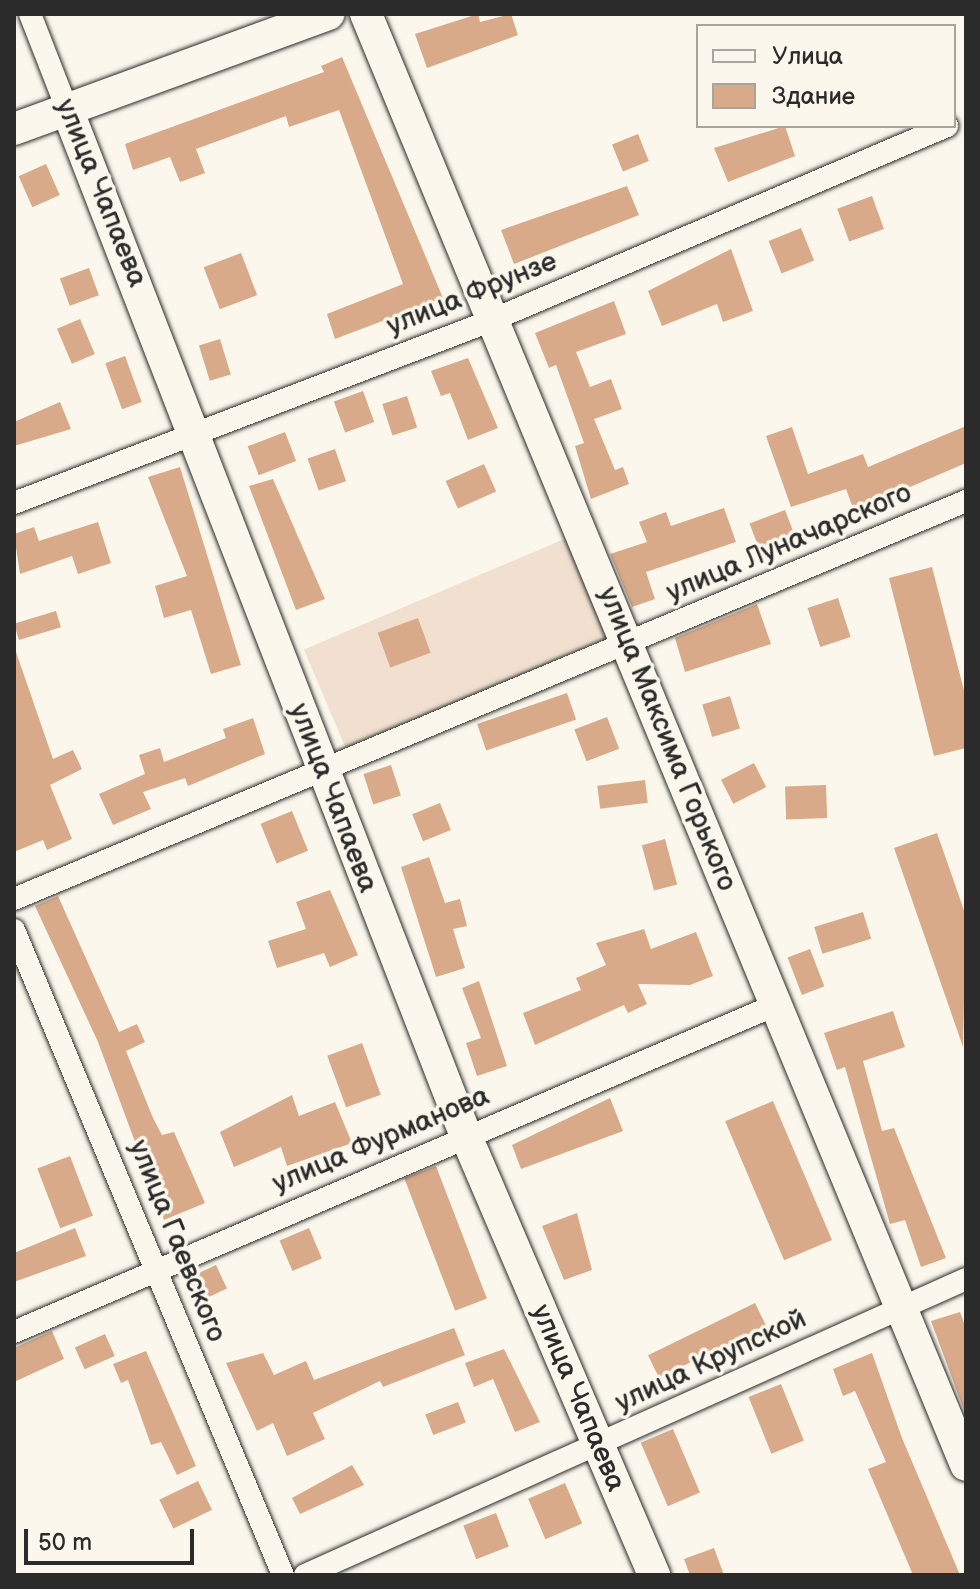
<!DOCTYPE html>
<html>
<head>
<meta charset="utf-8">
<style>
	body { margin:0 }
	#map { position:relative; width:980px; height:1589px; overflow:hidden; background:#fbf7ec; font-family:"Balsamiq Sans",sans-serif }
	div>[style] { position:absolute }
	.built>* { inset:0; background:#f1e0cf; transform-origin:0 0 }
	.building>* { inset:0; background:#d9aa8a; transform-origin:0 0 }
	.roads { filter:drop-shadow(0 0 2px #2b2b2b) drop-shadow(0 0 2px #2b2b2b) }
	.street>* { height:22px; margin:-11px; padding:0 11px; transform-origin:11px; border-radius:11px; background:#fbf7ec }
	.secondary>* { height:32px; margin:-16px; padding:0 16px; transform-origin:16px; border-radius:16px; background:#fbf7ec }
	span { translate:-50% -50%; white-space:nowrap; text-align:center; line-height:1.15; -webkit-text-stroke:7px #fbf7ec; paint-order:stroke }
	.street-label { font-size:28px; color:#2b2b2b }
	.frame { position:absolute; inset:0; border:16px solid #2b2b2b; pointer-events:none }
	.legend { position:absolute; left:696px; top:24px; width:260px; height:104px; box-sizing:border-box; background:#fbf7ec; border:2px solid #a8a59f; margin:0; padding:10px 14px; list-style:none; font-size:24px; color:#2b2b2b }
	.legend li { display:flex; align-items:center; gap:16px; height:40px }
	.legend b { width:40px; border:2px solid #a8a59f }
	.scale { position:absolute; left:24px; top:1529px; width:170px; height:36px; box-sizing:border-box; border:4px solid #2b2b2b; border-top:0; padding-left:10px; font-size:24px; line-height:28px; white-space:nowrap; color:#2b2b2b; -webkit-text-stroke:6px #fbf7ec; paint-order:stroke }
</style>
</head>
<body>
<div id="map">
	<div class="built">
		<div style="left:569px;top:537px;width:112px;height:288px;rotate:67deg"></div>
	</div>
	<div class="building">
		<div style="clip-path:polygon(478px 14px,480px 22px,511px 14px,518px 35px,427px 68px,415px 34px)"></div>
		<div style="clip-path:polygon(342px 57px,443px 298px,335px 339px,327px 314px,403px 284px,339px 110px,289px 127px,286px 116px,196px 149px,205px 173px,180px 182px,170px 157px,133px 170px,125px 144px,324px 72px,321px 66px)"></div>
		<div style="clip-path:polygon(785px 126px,795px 156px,728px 182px,714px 148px)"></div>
		<div style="left:638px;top:134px;width:29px;height:28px;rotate:68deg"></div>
		<div style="left:46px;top:164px;width:34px;height:30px;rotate:66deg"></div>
		<div style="clip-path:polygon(627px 186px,639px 215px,514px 264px,501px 230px)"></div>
		<div style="left:872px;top:196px;width:35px;height:37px;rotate:70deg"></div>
		<div style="left:801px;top:228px;width:35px;height:35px;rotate:68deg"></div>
		<div style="clip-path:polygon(731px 249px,753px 311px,723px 322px,717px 304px,662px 326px,648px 291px)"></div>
		<div style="left:241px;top:253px;width:45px;height:40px;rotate:69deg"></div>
		<div style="left:89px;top:268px;width:29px;height:31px;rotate:70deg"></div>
		<div style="clip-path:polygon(614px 301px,626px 334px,576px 352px,590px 387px,611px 379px,622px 409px,594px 419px,615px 470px,623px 467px,629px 484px,591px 499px,575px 446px,584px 443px,556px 365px,549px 368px,535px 333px)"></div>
		<div style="left:80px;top:319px;width:38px;height:25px;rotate:67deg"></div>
		<div style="left:220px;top:339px;width:37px;height:22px;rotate:73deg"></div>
		<div style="left:125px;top:356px;width:49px;height:21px;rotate:70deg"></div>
		<div style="clip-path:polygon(468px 358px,498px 428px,468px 440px,450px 393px,441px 396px,431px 371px)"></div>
		<div style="left:363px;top:391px;width:33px;height:31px;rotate:70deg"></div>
		<div style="left:407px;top:396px;width:33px;height:26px;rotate:72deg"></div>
		<div style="clip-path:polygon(60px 402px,71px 429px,14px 446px,14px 422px)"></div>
		<div style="clip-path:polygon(966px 426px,966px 463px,854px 511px,846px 489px,791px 507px,766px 436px,792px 427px,808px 474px,863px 454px,868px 467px)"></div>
		<div style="left:285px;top:432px;width:31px;height:40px;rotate:69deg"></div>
		<div style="left:335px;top:449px;width:34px;height:29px;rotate:71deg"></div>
		<div style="left:484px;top:464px;width:30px;height:42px;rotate:66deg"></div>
		<div style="clip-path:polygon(180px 467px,241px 665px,211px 674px,191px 610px,164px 618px,155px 586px,187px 576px,148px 477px)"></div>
		<div style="clip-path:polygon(273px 479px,325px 599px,296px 610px,249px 486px)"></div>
		<div style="clip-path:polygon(724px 508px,736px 542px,646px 572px,655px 599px,632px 607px,610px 554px,647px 542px,639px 522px,666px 512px,671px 526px)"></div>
		<div style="left:785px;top:510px;width:26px;height:38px;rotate:69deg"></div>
		<div style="clip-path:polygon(98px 522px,111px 563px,78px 574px,72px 556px,20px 574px,14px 534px,34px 527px,39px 541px)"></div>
		<div style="clip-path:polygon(932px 567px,966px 698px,966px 748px,934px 756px,889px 578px)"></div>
		<div style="left:838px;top:598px;width:41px;height:32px;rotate:72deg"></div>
		<div style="clip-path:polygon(757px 604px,771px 644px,685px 672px,675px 638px)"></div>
		<div style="left:56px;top:611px;width:17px;height:44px;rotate:73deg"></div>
		<div style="left:418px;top:618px;width:37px;height:43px;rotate:70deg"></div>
		<div style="clip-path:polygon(14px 646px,53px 759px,73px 750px,82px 769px,50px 785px,72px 839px,47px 850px,43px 840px,14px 852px)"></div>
		<div style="left:567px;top:693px;width:28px;height:95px;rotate:71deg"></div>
		<div style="left:730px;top:696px;width:34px;height:29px;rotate:73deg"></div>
		<div style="left:607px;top:717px;width:34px;height:35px;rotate:69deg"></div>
		<div style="clip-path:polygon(253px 718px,265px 754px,188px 786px,185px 778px,143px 792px,151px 809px,113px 825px,99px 794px,145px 774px,139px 755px,160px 748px,164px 762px,226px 738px,223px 729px)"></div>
		<div style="left:754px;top:763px;width:27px;height:37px;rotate:63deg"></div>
		<div style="left:391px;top:765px;width:32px;height:29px;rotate:72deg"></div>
		<div style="left:645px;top:780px;width:23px;height:48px;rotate:83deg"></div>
		<div style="left:826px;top:785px;width:33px;height:41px;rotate:88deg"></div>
		<div style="left:440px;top:803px;width:29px;height:30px;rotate:68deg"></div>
		<div style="left:292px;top:811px;width:43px;height:34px;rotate:68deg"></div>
		<div style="clip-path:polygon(937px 833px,966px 916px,963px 1047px,894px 848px)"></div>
		<div style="left:665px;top:839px;width:47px;height:24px;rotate:75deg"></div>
		<div style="clip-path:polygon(429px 857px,445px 903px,460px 899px,467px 926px,453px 929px,465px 968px,436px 977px,401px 867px)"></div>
		<div style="clip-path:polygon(330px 890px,358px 955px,330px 967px,324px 953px,277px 968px,268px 941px,306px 929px,296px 902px)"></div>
		<div style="clip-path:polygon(58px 896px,119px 1032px,137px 1024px,145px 1042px,126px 1051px,153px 1118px,162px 1135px,174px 1132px,205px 1203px,164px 1220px,98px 1042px,35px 906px)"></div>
		<div style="left:863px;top:912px;width:28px;height:51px;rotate:73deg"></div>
		<div style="clip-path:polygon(644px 929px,651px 949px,696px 932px,713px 976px,690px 985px,638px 984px,647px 1004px,628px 1013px,624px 1005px,535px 1045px,523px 1013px,581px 990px,576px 978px,606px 965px,596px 943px)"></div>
		<div style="left:810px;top:949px;width:40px;height:24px;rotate:69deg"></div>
		<div style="clip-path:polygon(479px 981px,507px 1066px,477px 1076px,466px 1043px,481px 1038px,462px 988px)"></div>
		<div style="clip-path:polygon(893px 1011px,905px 1047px,863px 1061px,882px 1131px,894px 1128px,946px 1258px,921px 1267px,905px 1220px,890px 1224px,845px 1067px,837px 1070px,824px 1033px)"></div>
		<div style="left:362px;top:1043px;width:55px;height:37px;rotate:70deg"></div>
		<div style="clip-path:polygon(292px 1095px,299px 1116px,335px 1102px,352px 1143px,287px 1166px,281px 1147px,234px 1167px,220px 1132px)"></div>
		<div style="clip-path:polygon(610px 1098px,623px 1131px,521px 1169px,512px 1145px)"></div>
		<div style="left:773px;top:1101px;width:151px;height:52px;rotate:67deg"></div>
		<div style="left:70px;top:1156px;width:64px;height:35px;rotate:69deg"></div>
		<div style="left:436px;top:1166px;width:142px;height:34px;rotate:69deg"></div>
		<div style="clip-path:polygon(577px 1213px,592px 1270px,564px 1280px,542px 1226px)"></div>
		<div style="clip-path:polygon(75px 1228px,86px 1256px,14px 1282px,14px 1253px)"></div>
		<div style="left:309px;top:1228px;width:33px;height:32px;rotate:67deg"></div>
		<div style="left:216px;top:1265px;width:26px;height:30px;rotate:65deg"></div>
		<div style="left:755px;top:1303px;width:25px;height:119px;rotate:64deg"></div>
		<div style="clip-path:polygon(960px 1312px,966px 1328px,965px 1413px,931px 1321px)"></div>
		<div style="clip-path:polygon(454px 1328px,465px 1355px,383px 1387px,380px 1381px,313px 1413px,325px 1439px,287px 1456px,273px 1423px,257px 1431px,226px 1363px,263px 1353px,274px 1375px,306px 1361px,314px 1380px)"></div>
		<div style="clip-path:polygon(52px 1331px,64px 1359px,14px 1382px,14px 1348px)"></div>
		<div style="left:105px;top:1334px;width:24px;height:33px;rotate:66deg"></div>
		<div style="clip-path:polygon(504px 1349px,540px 1422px,515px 1432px,493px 1379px,474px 1387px,465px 1363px)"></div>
		<div style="clip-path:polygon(146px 1351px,196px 1466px,177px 1475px,161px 1442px,151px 1445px,128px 1380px,121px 1383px,113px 1364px)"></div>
		<div style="clip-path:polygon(872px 1353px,902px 1438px,960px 1575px,913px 1575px,868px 1469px,886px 1462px,855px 1391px,843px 1396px,833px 1369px)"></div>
		<div style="left:781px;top:1384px;width:61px;height:35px;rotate:68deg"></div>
		<div style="left:458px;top:1402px;width:22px;height:35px;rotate:69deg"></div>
		<div style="left:673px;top:1429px;width:69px;height:35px;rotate:67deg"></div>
		<div style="clip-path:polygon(352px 1465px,364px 1485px,300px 1514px,292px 1498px)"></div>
		<div style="left:198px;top:1481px;width:32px;height:43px;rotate:64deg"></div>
		<div style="left:565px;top:1483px;width:44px;height:40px;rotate:67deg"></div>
		<div style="left:496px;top:1513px;width:36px;height:35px;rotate:69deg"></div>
		<div style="clip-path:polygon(714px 1548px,724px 1575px,690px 1575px,684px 1559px)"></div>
	</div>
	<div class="roads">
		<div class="street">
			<div style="left:30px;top:14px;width:102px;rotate:68.7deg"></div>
			<div style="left:14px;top:503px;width:510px;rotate:-20.92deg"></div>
			<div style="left:490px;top:321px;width:497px;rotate:-23.1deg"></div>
			<div style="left:14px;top:899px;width:1032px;rotate:-22.69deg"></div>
			<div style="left:14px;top:930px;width:699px;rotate:67.36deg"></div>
			<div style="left:14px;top:1332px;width:826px;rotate:-23.24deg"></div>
			<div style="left:305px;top:1575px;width:724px;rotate:-24.12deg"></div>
		</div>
		<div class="secondary">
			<div style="left:366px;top:14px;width:1570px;rotate:67.53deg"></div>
			<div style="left:67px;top:109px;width:1102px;rotate:68.77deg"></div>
			<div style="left:466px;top:1136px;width:478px;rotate:66.8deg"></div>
			<div style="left:14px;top:129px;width:335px;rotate:-20.1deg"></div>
		</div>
	</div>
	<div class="street-label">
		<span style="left:101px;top:193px;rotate:68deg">улица Чапаева</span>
		<span style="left:472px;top:294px;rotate:-22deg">улица Фрунзе</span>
		<span style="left:789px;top:543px;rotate:-23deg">улица Луначарского</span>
		<span style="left:667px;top:739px;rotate:68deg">улица Максима Горького</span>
		<span style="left:333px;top:798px;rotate:69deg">улица Чапаева</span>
		<span style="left:381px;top:1140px;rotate:-23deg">улица Фурманова</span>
		<span style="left:177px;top:1241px;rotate:68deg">улица Гаевского</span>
		<span style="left:711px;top:1361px;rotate:-25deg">улица Крупской</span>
		<span style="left:578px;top:1398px;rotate:67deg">улица Чапаева</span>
	</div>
	<div class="frame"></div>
	<ul class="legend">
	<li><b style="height:10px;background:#fbf7ec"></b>Улица</li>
	<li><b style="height:22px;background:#d9aa8a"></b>Здание</li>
	</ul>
	<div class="scale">50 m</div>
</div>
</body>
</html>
